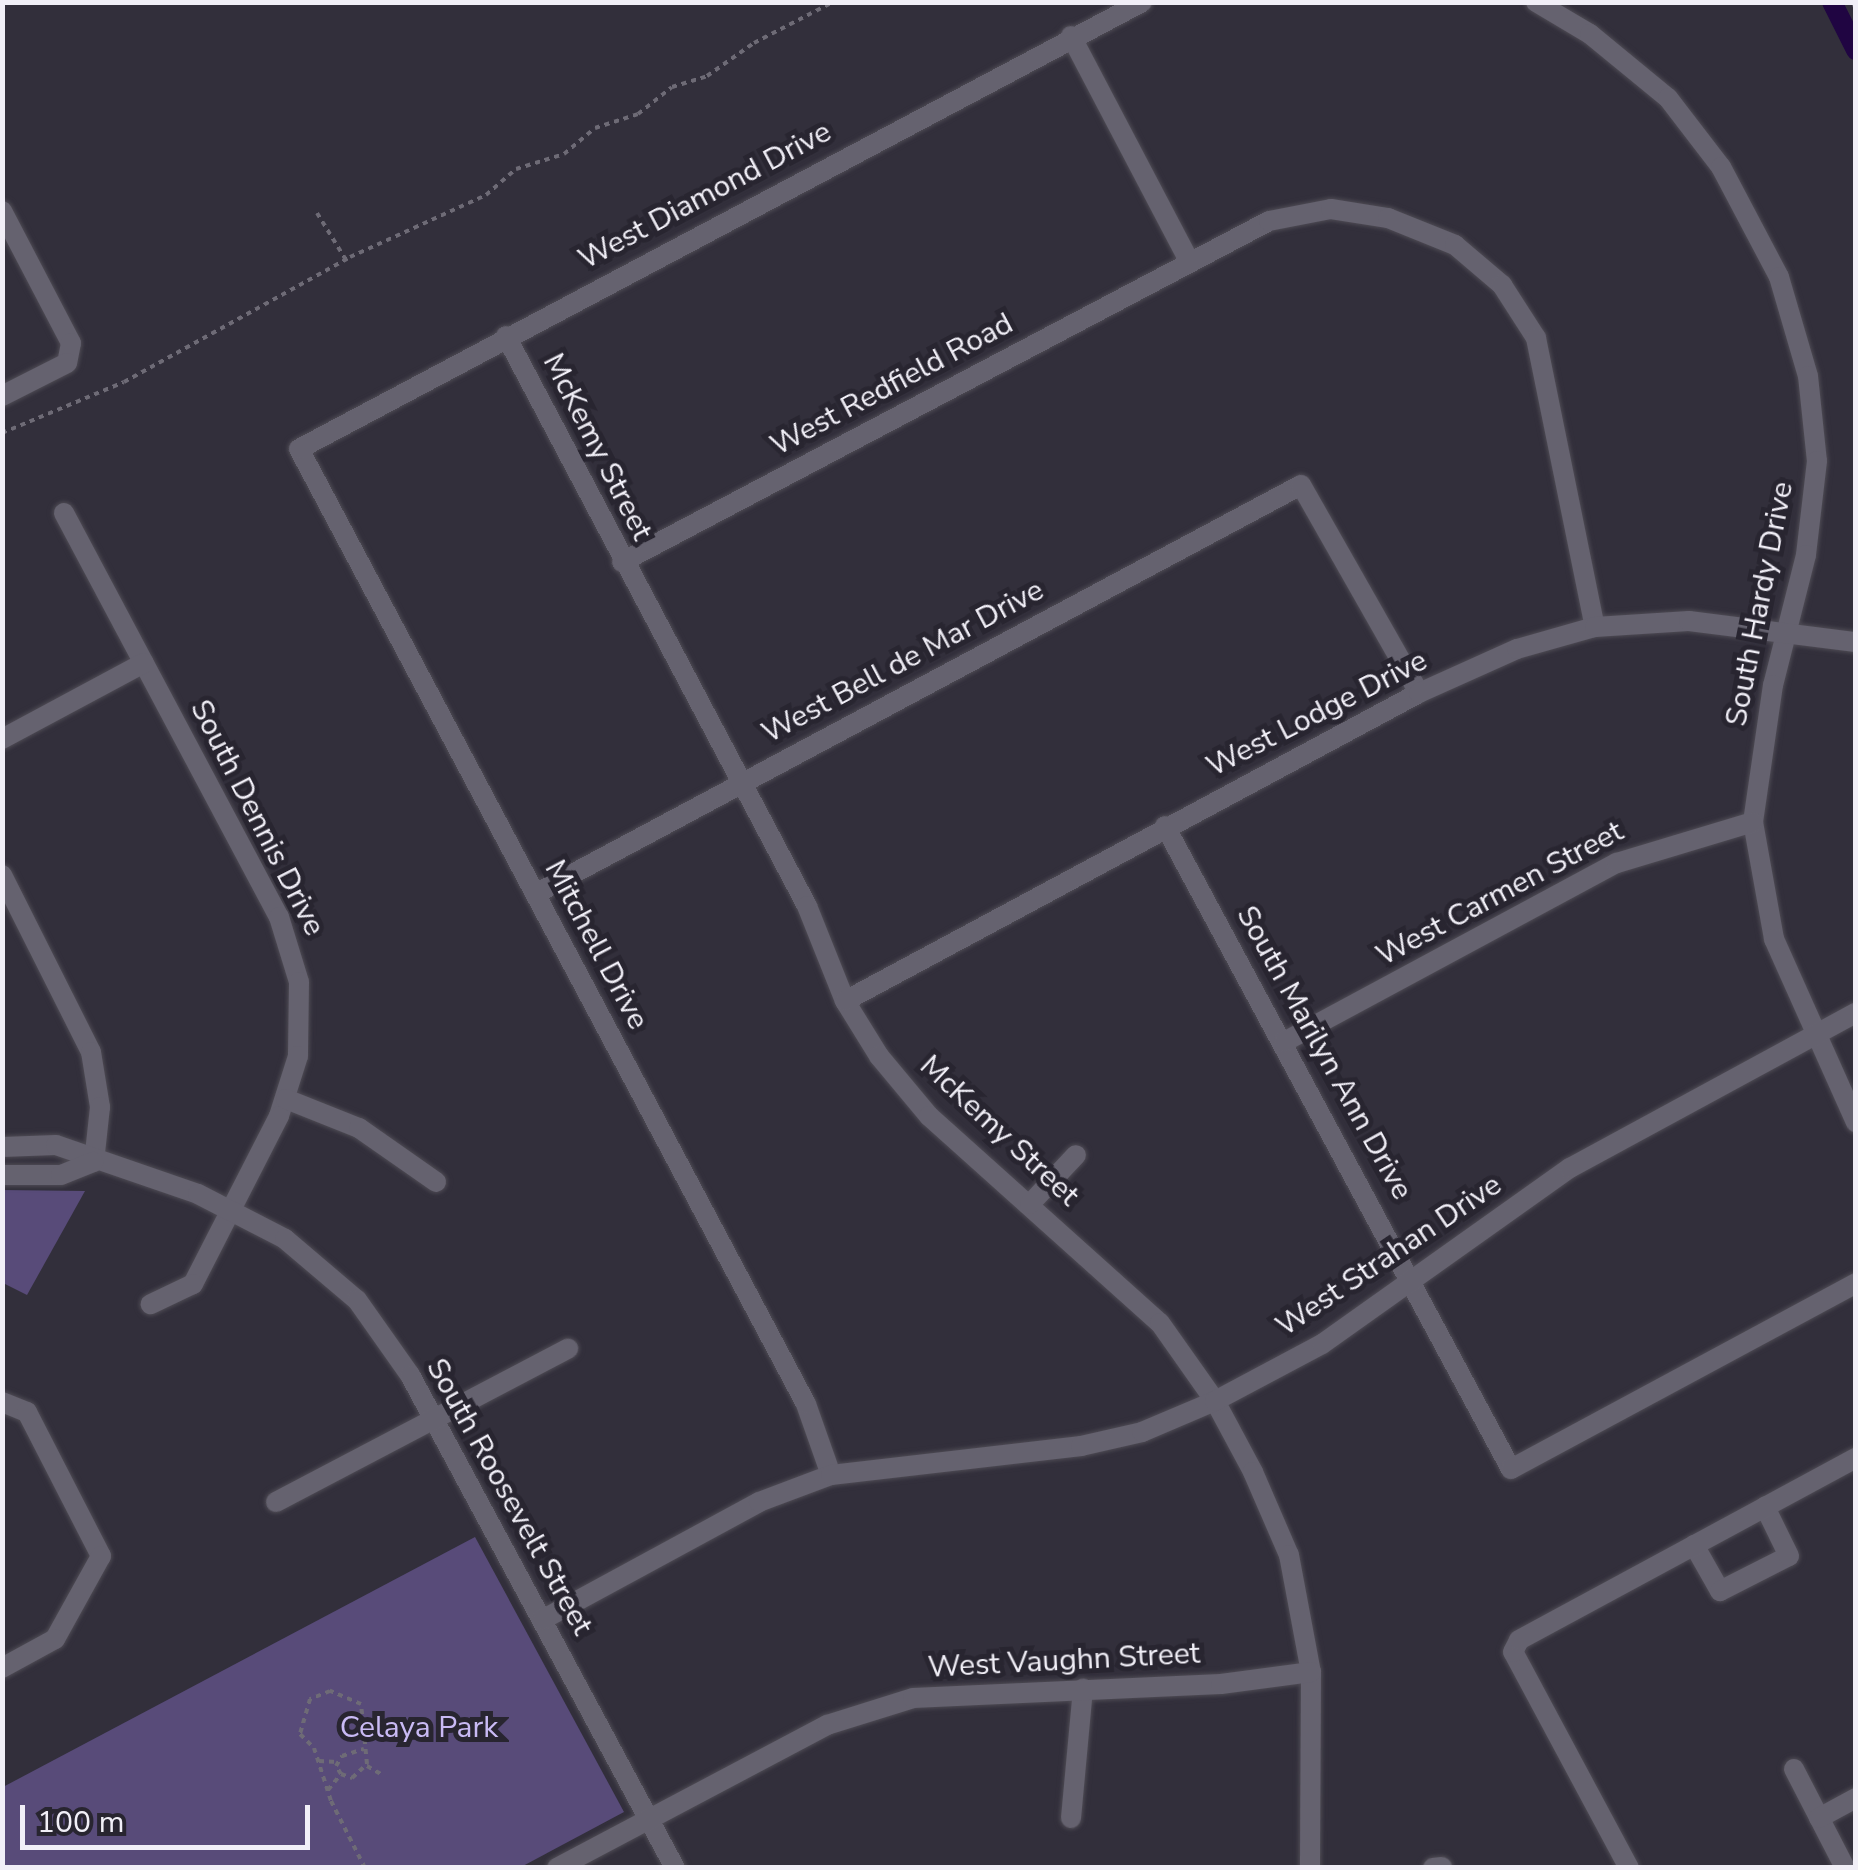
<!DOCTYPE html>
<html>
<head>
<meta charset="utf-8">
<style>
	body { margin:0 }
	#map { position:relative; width:1858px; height:1870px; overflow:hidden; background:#322f3b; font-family:"Nunito Sans",sans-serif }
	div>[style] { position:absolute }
	.green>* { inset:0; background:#584b79 }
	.canal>* { height:20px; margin:-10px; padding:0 10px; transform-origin:10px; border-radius:10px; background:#200542 }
	.path>* { height:4px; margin-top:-2px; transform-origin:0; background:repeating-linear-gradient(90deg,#6e6b76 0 5px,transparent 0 10px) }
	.roads { filter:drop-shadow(0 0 2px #4e4b54) drop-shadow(0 0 2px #4e4b54) }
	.minor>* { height:20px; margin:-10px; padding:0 10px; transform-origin:10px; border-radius:10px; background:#65626f }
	span { translate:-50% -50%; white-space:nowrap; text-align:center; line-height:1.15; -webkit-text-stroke:10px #282530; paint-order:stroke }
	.street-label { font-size:30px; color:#f1eff7 }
	.park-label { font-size:30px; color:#c9baf4 }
	.frame { position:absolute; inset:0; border:5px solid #f1eff7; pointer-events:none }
	.scale { position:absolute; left:20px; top:1805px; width:290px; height:45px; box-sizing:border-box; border:5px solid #f1eff7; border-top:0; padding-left:12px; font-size:30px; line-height:35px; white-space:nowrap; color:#f1eff7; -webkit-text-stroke:8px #282530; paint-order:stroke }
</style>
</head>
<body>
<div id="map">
	<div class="green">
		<div style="clip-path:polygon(2px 1190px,85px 1191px,27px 1295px,3px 1283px)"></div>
		<div style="clip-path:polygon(475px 1537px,624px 1812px,521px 1867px,3px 1867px,3px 1787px)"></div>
	</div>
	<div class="canal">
		<div style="left:1832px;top:2px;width:54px;rotate:63.4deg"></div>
	</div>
	<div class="path">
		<div style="left:1853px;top:2px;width:9px;rotate:69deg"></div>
		<div style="left:317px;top:213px;width:55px;rotate:58.3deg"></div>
		<div style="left:2px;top:433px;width:132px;rotate:-22.7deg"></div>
		<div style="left:124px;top:382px;width:258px;rotate:-28.9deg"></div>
		<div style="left:350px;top:257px;width:149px;rotate:-24.5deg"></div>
		<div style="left:486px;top:195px;width:40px;rotate:-41deg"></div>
		<div style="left:516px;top:169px;width:50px;rotate:-17.4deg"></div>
		<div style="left:564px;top:154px;width:40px;rotate:-40deg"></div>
		<div style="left:595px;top:128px;width:45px;rotate:-18deg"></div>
		<div style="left:638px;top:114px;width:43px;rotate:-38.5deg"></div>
		<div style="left:672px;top:87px;width:37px;rotate:-17deg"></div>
		<div style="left:707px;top:76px;width:57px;rotate:-35.1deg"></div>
		<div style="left:754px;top:43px;width:89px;rotate:-27.4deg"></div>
		<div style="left:319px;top:1761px;width:18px;rotate:3deg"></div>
		<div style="left:367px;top:1766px;width:16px;rotate:30deg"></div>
		<div style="left:341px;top:1774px;width:9px;rotate:-122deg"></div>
		<div style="left:336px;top:1766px;width:12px;rotate:-59deg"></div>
		<div style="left:342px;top:1756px;width:23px;rotate:-18deg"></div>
		<div style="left:328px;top:1790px;width:21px;rotate:-51deg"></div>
		<div style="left:341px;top:1774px;width:12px;rotate:20deg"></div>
		<div style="left:352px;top:1778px;width:21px;rotate:-43deg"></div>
		<div style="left:367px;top:1764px;width:60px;rotate:-95.7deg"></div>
		<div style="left:361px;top:1704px;width:34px;rotate:-157deg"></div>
		<div style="left:330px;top:1691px;width:22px;rotate:158deg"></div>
		<div style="left:310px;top:1699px;width:36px;rotate:106deg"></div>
		<div style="left:300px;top:1734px;width:20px;rotate:45deg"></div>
		<div style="left:314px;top:1748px;width:56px;rotate:72.2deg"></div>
		<div style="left:331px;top:1801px;width:75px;rotate:63.1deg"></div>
	</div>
	<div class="roads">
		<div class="minor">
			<div style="left:1536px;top:2px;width:63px;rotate:30.7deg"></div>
			<div style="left:1590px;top:34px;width:101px;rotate:39.4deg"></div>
			<div style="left:1668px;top:98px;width:87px;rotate:52.5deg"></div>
			<div style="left:1721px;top:167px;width:124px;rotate:62.2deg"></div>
			<div style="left:1779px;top:277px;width:103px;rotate:73.7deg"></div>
			<div style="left:1808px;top:376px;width:85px;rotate:84deg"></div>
			<div style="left:1817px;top:461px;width:95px;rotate:96.7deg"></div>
			<div style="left:1806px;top:555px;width:134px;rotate:104.2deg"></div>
			<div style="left:1773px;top:685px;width:138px;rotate:98.3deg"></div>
			<div style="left:1753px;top:822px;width:119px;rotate:79.8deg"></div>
			<div style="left:1774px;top:939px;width:201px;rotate:65.9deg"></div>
			<div style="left:1071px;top:36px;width:254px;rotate:62.3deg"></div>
			<div style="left:2px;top:211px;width:149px;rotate:62.4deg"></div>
			<div style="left:71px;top:343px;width:20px;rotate:101deg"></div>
			<div style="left:67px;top:363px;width:73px;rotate:153.1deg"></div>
			<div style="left:506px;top:336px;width:645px;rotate:62.16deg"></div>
			<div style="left:807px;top:906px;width:102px;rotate:68.2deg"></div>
			<div style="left:845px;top:1001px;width:65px;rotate:58.3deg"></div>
			<div style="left:879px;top:1056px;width:78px;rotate:50.2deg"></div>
			<div style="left:929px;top:1116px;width:310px;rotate:41.9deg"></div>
			<div style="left:1160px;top:1323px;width:95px;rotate:54.8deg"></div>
			<div style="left:1215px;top:1401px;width:81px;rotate:61.8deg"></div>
			<div style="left:1253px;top:1472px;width:90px;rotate:66.6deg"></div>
			<div style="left:1289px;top:1555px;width:119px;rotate:79.4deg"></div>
			<div style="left:1311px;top:1672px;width:196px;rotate:90.3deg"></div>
			<div style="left:64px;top:513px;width:458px;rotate:62deg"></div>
			<div style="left:279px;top:917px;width:68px;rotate:72.9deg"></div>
			<div style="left:299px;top:982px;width:74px;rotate:90.8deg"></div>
			<div style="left:298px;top:1056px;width:63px;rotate:107.6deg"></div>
			<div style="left:279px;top:1116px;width:189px;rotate:117.1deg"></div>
			<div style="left:193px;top:1284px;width:47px;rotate:154.5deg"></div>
			<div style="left:622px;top:562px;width:731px;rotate:-27.79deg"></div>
			<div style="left:1269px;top:221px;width:63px;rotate:-11deg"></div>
			<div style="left:1331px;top:209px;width:58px;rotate:9deg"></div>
			<div style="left:1388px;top:218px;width:72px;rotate:21.9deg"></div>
			<div style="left:1455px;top:245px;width:62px;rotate:40.4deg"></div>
			<div style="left:1502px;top:285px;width:63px;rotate:57.3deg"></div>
			<div style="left:1536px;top:338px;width:295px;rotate:78.5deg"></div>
			<div style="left:2px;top:739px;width:161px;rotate:-28.2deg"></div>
			<div style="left:1165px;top:826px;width:730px;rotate:61.72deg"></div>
			<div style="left:1511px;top:1469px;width:392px;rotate:-28.3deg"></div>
			<div style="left:2px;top:875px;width:198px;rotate:63.3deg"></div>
			<div style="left:91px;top:1052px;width:56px;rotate:80.7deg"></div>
			<div style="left:100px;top:1107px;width:55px;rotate:96.2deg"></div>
			<div style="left:535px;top:894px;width:868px;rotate:-28.1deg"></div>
			<div style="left:1301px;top:485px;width:239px;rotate:60.4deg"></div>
			<div style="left:845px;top:1001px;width:651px;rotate:-28.22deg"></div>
			<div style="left:1419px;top:693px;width:107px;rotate:-24.2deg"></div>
			<div style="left:1517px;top:649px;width:81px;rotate:-15.8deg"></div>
			<div style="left:1595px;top:627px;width:94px;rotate:-3.7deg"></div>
			<div style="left:1689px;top:621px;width:168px;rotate:7.2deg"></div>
			<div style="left:1284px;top:1042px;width:378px;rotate:-28.3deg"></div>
			<div style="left:1617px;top:863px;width:142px;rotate:-16.8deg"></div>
			<div style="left:286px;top:1099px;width:79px;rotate:21.7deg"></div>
			<div style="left:359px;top:1128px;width:94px;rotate:35deg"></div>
			<div style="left:2px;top:1147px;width:54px;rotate:-2.1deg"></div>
			<div style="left:56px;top:1145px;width:150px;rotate:19deg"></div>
			<div style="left:198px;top:1194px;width:98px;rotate:27.3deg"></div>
			<div style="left:285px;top:1239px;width:94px;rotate:40.3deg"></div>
			<div style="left:357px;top:1300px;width:92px;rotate:54.8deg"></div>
			<div style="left:410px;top:1375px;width:560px;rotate:61.74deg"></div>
			<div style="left:2px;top:1175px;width:59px"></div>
			<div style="left:61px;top:1175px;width:35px;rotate:-22deg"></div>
			<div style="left:1030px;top:1204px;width:67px;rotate:-46.8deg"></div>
			<div style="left:2px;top:1402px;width:27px;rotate:22deg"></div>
			<div style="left:27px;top:1412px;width:162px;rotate:62.8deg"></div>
			<div style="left:101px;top:1556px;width:95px;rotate:119deg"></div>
			<div style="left:55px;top:1639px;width:60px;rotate:151.3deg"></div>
			<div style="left:831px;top:1475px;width:75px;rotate:-109.4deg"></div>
			<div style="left:806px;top:1404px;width:1081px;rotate:-117.96deg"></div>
			<div style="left:299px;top:449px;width:954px;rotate:-27.93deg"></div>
			<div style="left:276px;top:1502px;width:330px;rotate:-27.7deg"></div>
			<div style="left:1694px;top:1545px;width:53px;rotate:60.5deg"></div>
			<div style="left:1720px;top:1591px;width:77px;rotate:-26.9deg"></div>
			<div style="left:1789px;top:1556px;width:55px;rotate:-116.1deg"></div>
			<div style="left:542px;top:1620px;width:247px;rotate:-28.5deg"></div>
			<div style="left:759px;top:1502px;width:77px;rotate:-20.6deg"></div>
			<div style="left:831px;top:1475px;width:252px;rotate:-6.6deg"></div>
			<div style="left:1081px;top:1446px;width:63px;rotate:-12.9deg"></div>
			<div style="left:1142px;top:1432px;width:79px;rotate:-23deg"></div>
			<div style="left:1215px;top:1401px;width:121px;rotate:-28deg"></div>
			<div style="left:1322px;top:1344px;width:304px;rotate:-35.4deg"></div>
			<div style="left:1570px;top:1168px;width:325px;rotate:-28.5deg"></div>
			<div style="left:1794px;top:1769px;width:111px;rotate:62.7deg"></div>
			<div style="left:1071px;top:1818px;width:130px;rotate:-84.7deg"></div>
			<div style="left:1819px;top:1818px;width:42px;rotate:-28.4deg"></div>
			<div style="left:557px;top:1868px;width:306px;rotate:-27.9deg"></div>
			<div style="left:827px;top:1725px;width:90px;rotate:-17.4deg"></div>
			<div style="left:913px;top:1698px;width:308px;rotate:-2.6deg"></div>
			<div style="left:1221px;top:1684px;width:91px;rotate:-7.6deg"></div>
			<div style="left:1433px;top:1868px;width:9px;rotate:-6deg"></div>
			<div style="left:1629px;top:1868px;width:245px;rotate:-118.2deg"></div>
			<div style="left:1513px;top:1652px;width:13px;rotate:-63deg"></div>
			<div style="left:1519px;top:1640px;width:383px;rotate:-28.4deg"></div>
		</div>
	</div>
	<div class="street-label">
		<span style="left:705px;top:196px;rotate:-28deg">West Diamond Drive</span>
		<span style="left:892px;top:385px;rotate:-28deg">West Redfield Road</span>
		<span style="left:597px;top:447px;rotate:63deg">McKemy Street</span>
		<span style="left:1760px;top:604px;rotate:-79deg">South Hardy Drive</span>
		<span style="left:903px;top:662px;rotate:-28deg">West Bell de Mar Drive</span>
		<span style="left:1317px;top:714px;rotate:-27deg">West Lodge Drive</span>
		<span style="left:257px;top:818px;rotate:63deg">South Dennis Drive</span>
		<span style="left:1500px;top:894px;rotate:-28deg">West Carmen Street</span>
		<span style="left:596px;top:945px;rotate:62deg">Mitchell Drive</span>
		<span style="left:1324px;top:1053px;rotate:61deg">South Marilyn Ann Drive</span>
		<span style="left:999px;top:1131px;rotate:43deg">McKemy Street</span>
		<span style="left:1389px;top:1256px;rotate:-34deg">West Strahan Drive</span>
		<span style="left:509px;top:1497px;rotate:61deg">South Roosevelt Street</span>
		<span style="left:1064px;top:1661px;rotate:-3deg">West Vaughn Street</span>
	</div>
	<div class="park-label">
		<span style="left:419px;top:1728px">Celaya Park</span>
	</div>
	<div class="frame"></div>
	<div class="scale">100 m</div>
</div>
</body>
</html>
